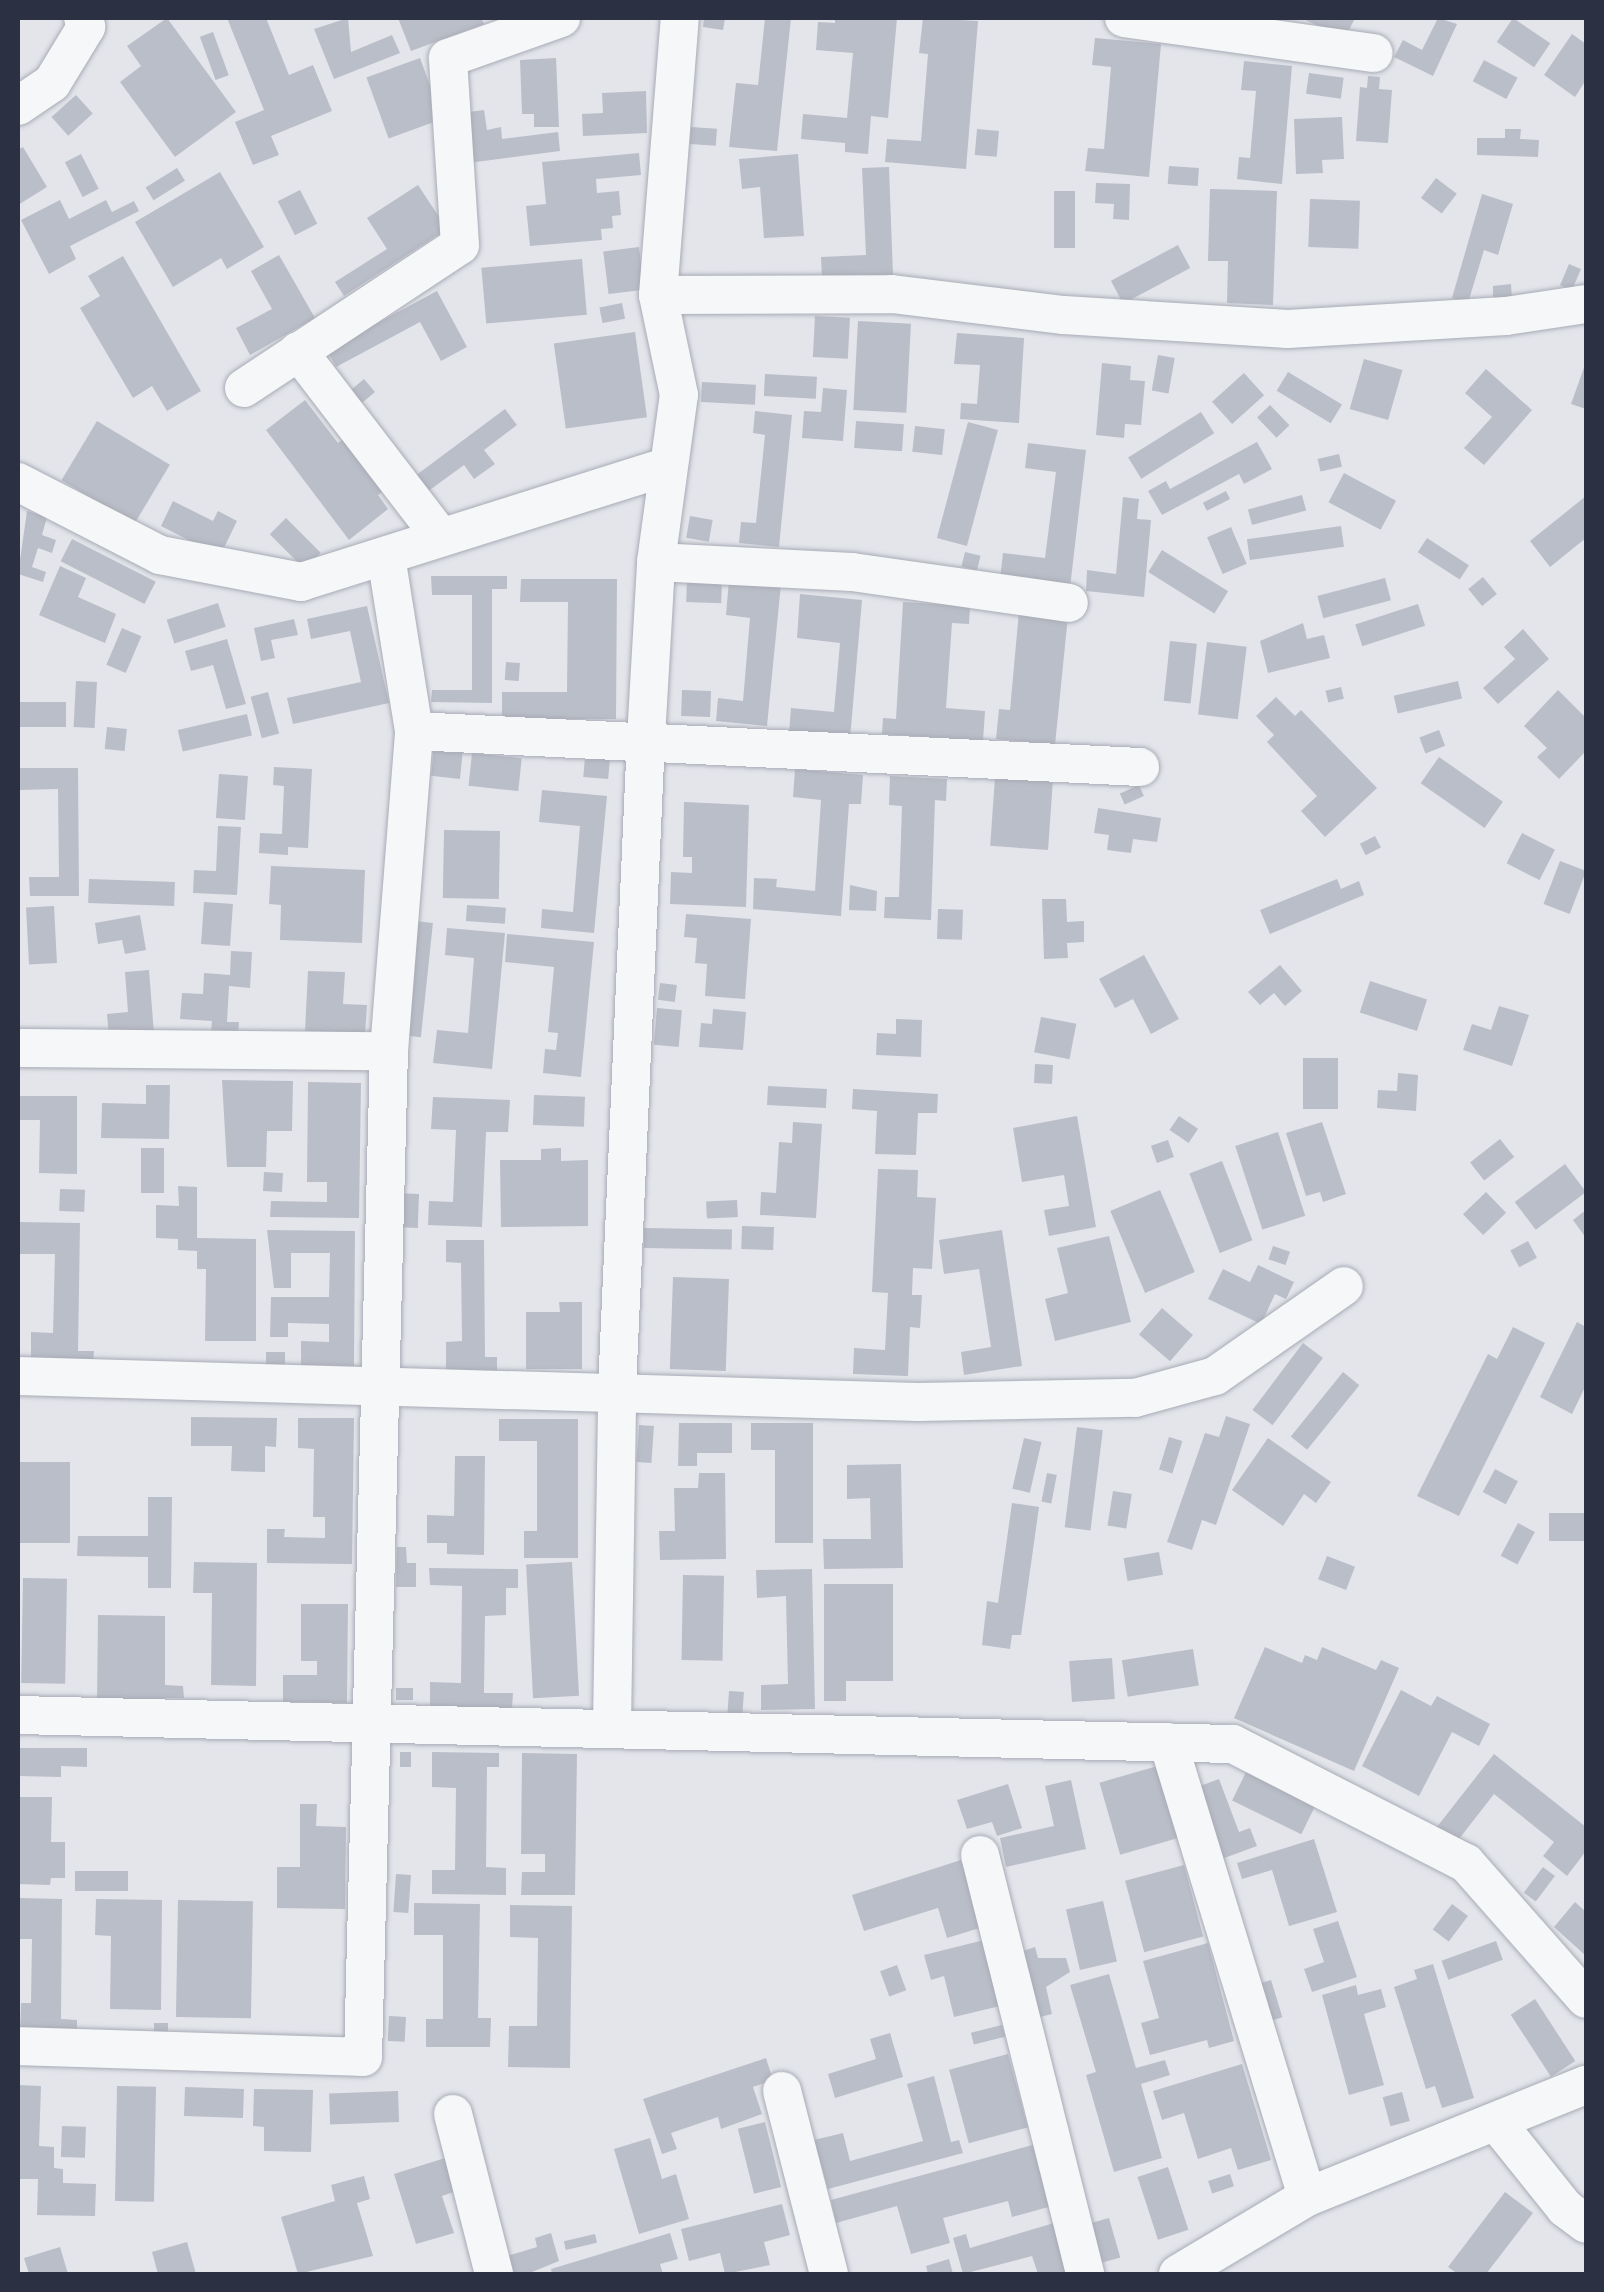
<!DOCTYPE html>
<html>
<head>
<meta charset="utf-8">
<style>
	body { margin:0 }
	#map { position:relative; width:1604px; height:2292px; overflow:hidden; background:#e3e5eb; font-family:Cabin,sans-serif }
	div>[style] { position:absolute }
	.building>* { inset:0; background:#babec8; transform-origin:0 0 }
	.roads { filter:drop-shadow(0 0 2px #a8abb5) drop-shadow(0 0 2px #a8abb5) }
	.minor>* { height:38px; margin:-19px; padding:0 19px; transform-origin:19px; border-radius:19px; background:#f6f7f9 }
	span { translate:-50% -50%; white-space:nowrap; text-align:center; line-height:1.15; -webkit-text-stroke:10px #f3f4f8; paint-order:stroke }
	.frame { position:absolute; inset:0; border:20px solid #2b3143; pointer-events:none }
</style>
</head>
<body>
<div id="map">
	<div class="building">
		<div style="clip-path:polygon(167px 18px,236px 112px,175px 157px,120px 82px,141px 66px,127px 46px)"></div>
		<div style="clip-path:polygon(227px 18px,266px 18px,289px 75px,313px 65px,332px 111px,271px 136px,279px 155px,253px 165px,235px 122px,264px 110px)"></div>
		<div style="clip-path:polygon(348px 18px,351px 52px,392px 35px,400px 53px,334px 79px,314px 29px)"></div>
		<div style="clip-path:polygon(398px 18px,481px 18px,484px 24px,411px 51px)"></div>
		<div style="clip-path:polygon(704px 18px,725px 18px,723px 30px,703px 27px)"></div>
		<div style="clip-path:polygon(765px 18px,791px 18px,777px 151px,729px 147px,736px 83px,758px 85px)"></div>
		<div style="clip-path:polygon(835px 18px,897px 18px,888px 118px,871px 116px,868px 154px,845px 152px,845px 143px,801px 139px,803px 114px,847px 118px,853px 53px,816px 50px,818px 22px,835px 23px)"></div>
		<div style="clip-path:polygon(923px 18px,978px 21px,966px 169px,885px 162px,887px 139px,921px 141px,928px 54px,919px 53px)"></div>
		<div style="clip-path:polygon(1301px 18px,1355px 18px,1345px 38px)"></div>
		<div style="clip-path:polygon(1438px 18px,1457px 24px,1433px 76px,1394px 57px,1403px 40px,1422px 50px)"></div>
		<div style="left:1513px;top:18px;width:45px;height:29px;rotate:34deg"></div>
		<div style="left:213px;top:32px;width:46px;height:14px;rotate:70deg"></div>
		<div style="clip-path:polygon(1572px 34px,1586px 44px,1586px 80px,1575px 97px,1544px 75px)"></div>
		<div style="clip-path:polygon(1095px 38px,1161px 44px,1149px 177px,1085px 171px,1088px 148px,1104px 149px,1111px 67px,1092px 65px)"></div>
		<div style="left:420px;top:58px;width:65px;height:57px;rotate:70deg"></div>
		<div style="clip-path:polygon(556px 58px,559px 127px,534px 127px,534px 114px,522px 114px,520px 60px)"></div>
		<div style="left:1484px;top:60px;width:38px;height:24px;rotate:28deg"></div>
		<div style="clip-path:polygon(1244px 61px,1292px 66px,1282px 184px,1237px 179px,1239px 157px,1250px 158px,1256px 91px,1241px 90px)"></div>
		<div style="left:1309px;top:73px;width:35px;height:21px;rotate:8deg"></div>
		<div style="clip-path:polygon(1368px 76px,1380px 77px,1379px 89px,1392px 90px,1388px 143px,1356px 141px,1360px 87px,1367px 88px)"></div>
		<div style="clip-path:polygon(646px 91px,647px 133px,583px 136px,582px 114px,603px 113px,602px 93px)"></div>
		<div style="left:76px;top:95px;width:25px;height:33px;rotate:48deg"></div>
		<div style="clip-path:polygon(484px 110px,487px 130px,501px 127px,502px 139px,558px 132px,560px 151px,468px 163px,461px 113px)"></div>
		<div style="clip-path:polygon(1342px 117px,1344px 159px,1322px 160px,1323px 173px,1296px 174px,1294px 119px)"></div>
		<div style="left:691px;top:127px;width:26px;height:17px;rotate:4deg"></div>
		<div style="left:977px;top:129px;width:22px;height:26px;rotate:5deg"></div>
		<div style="clip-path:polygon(1505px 129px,1521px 129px,1520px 139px,1539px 140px,1538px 157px,1477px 155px,1477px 138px,1505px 138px)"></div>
		<div style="clip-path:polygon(23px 147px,47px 187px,18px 205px,18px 150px)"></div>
		<div style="clip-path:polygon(639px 153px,641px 175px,596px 179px,597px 193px,619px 191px,621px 215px,612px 216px,613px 228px,601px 229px,602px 240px,530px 246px,526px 206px,546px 204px,542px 162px)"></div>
		<div style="left:81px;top:154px;width:39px;height:18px;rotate:63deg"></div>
		<div style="clip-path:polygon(798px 154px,804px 236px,764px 238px,760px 187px,742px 189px,739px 159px)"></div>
		<div style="left:1169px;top:166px;width:30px;height:18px;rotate:4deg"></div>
		<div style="clip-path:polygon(889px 167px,893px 275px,822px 278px,821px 257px,866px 255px,862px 168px)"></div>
		<div style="left:177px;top:168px;width:15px;height:37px;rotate:58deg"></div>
		<div style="clip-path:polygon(220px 172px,264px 247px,227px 269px,221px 258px,173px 287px,135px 222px)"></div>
		<div style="left:1436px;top:178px;width:26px;height:25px;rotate:37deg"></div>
		<div style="clip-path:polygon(1096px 183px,1130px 184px,1129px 220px,1113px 219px,1114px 204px,1095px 203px)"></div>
		<div style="clip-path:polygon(418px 185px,447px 229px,344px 296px,335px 282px,387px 249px,367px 218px)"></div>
		<div style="clip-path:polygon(1210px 189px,1277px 191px,1273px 305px,1227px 303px,1228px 261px,1208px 261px)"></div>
		<div style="left:300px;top:190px;width:38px;height:25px;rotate:63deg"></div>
		<div style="left:1054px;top:191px;width:21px;height:57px"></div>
		<div style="clip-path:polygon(1482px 194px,1513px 204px,1498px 255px,1484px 250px,1468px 303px,1452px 298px)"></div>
		<div style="left:1310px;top:199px;width:50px;height:48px;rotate:2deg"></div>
		<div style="clip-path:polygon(60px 200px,69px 219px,106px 200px,112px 212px,134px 201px,139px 211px,70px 246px,76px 259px,49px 274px,21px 220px)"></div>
		<div style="left:1178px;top:245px;width:26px;height:76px;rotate:62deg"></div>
		<div style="left:639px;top:247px;width:43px;height:36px;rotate:83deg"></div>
		<div style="clip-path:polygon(279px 255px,315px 318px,250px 355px,236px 328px,272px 309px,251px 271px)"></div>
		<div style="clip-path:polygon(123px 256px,201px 391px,167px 411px,152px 386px,133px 398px,80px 308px,100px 296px,88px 276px)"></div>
		<div style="left:582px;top:259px;width:56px;height:101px;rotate:85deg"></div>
		<div style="left:1569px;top:264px;width:13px;height:23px;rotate:23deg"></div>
		<div style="clip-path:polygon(1511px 284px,1512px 299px,1493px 299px,1493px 286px)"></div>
		<div style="clip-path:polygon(437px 291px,467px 347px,441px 361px,420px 322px,336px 367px,327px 350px)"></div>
		<div style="left:622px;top:303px;width:16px;height:23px;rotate:79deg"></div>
		<div style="left:815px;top:316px;width:35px;height:41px;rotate:3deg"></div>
		<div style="left:858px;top:321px;width:53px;height:89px;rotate:3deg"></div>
		<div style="left:635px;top:332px;width:86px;height:82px;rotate:82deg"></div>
		<div style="clip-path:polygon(957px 333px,1024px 338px,1019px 423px,960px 419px,961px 403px,977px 404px,980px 365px,954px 364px)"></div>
		<div style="left:1158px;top:355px;width:17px;height:36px;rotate:10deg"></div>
		<div style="left:1364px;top:359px;width:40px;height:52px;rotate:16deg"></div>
		<div style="clip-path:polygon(1586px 362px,1586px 409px,1571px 404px)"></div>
		<div style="clip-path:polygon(1102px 363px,1131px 366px,1130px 380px,1145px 381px,1141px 425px,1125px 424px,1124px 438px,1096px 435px)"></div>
		<div style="clip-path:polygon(1486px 369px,1532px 410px,1484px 465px,1464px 448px,1492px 417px,1465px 393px)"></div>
		<div style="left:1288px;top:372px;width:63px;height:22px;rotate:31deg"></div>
		<div style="left:1244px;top:373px;width:30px;height:43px;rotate:48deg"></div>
		<div style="left:765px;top:374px;width:52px;height:22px;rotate:3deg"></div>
		<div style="left:364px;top:379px;width:17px;height:19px;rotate:50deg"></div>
		<div style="left:702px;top:382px;width:54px;height:20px;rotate:3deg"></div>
		<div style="clip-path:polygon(823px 388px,847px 390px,843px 441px,802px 438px,804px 411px,821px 412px)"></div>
		<div style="clip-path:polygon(305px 400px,338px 443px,346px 437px,386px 489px,378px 495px,388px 509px,349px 540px,266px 430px)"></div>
		<div style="left:1270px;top:405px;width:28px;height:18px;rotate:46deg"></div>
		<div style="clip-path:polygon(505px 409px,517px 425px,484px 450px,495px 464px,474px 479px,464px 465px,427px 492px,415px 476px)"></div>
		<div style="clip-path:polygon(755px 411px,792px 415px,779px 547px,739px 543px,741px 522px,756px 523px,765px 435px,753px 433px)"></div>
		<div style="left:1201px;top:412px;width:25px;height:86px;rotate:58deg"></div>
		<div style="left:97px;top:421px;width:85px;height:69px;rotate:31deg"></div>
		<div style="left:856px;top:421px;width:48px;height:27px;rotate:4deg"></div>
		<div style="left:968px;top:422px;width:31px;height:120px;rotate:15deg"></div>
		<div style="left:915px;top:426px;width:30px;height:26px;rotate:6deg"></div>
		<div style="clip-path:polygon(1257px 442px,1272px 469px,1244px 484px,1239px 474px,1162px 515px,1148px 491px,1166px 481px,1170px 489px)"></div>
		<div style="clip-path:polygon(1028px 443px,1086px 450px,1070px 588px,1000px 579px,1003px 553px,1045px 558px,1056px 472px,1025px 468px)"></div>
		<div style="left:1339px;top:454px;width:13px;height:22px;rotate:77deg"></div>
		<div style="left:1344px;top:473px;width:59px;height:33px;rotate:28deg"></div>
		<div style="left:1226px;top:491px;width:9px;height:26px;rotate:63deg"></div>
		<div style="left:1302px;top:495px;width:16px;height:56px;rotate:75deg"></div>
		<div style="clip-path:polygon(1586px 496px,1586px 538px,1550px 567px,1530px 541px)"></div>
		<div style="clip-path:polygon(1123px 497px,1139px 499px,1137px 519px,1151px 520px,1144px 597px,1086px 591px,1087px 570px,1116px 574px)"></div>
		<div style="clip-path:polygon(173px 501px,213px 521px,218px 511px,237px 521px,220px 556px,161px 526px)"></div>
		<div style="clip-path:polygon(27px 511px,47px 517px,42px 535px,56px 540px,52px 553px,38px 548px,32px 567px,46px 572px,43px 582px,18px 574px)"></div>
		<div style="left:690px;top:516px;width:23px;height:22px;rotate:10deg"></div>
		<div style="left:286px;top:518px;width:49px;height:23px;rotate:45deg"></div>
		<div style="left:1341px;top:526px;width:21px;height:95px;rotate:82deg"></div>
		<div style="left:1231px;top:527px;width:40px;height:26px;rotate:67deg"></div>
		<div style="left:1427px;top:538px;width:50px;height:17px;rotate:33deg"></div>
		<div style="left:72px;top:539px;width:94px;height:25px;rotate:27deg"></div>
		<div style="left:1162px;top:550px;width:78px;height:26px;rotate:32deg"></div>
		<div style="left:965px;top:552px;width:16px;height:15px;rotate:14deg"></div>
		<div style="clip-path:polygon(60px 566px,86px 578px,78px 597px,116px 614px,105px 643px,39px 615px)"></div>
		<div style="clip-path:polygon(431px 576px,507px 576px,507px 589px,492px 589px,492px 703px,431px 702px,432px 690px,472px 690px,472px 595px,432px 595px)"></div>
		<div style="left:1483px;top:577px;width:22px;height:19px;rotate:51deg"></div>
		<div style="left:1385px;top:578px;width:23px;height:70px;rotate:75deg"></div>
		<div style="clip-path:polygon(521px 579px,617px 579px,616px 719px,502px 719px,502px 692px,567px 692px,568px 602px,520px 602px)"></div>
		<div style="left:687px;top:579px;width:35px;height:23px;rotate:2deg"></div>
		<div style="clip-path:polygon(729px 579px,781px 584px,767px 726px,716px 721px,718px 698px,743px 701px,750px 618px,726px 615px)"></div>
		<div style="clip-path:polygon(800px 594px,862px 600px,850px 739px,789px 733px,791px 708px,834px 712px,840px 643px,797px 638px)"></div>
		<div style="clip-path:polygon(903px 602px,970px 606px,969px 624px,952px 623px,946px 708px,985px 711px,983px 741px,882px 734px,883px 718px,896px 719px)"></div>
		<div style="left:218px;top:603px;width:25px;height:54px;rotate:72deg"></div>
		<div style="left:1418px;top:604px;width:23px;height:66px;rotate:72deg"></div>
		<div style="clip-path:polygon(367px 606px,389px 703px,293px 724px,287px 698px,361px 682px,350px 631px,311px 639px,307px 619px)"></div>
		<div style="clip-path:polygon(1019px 611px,1068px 616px,1055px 745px,996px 739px,999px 709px,1010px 710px)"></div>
		<div style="clip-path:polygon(294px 619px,298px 635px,271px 640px,275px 658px,261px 661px,254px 628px)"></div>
		<div style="clip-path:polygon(1303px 623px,1307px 639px,1324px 635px,1330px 658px,1268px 673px,1260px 641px)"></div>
		<div style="left:122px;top:628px;width:21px;height:40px;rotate:23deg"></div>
		<div style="clip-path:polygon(1523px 629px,1549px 659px,1498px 704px,1483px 688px,1515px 659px,1504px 647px)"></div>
		<div style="clip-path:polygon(227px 639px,246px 704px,226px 709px,213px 665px,191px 671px,185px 651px)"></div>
		<div style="left:1170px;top:641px;width:27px;height:60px;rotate:6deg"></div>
		<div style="left:1207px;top:642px;width:40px;height:73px;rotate:7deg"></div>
		<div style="left:506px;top:662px;width:14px;height:18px;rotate:4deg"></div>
		<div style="left:76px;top:681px;width:21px;height:46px;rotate:3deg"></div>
		<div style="left:1458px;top:681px;width:18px;height:66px;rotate:77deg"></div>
		<div style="left:1341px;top:687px;width:12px;height:16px;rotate:76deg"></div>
		<div style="left:682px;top:690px;width:29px;height:26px;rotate:2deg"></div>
		<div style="clip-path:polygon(1558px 690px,1586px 718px,1586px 751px,1559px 779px,1537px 757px,1547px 748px,1524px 726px)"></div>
		<div style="left:268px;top:692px;width:43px;height:18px;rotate:75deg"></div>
		<div style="clip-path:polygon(1276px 697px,1295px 716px,1301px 710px,1377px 788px,1325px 837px,1301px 811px,1317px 796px,1267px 742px,1274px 735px,1256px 716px)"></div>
		<div style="left:18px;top:702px;width:48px;height:25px"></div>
		<div style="left:247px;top:714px;width:22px;height:71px;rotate:77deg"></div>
		<div style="left:107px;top:727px;width:20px;height:22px;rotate:6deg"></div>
		<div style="left:1439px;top:730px;width:17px;height:21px;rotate:69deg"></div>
		<div style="left:434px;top:748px;width:29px;height:28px;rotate:6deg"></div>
		<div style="left:472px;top:753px;width:50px;height:33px;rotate:6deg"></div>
		<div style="left:585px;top:757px;width:25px;height:20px;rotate:5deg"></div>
		<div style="left:1439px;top:757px;width:78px;height:32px;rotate:35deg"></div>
		<div style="clip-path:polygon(274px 767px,312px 769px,308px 848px,288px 847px,288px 855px,259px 853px,260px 833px,282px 834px,284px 786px,273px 785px)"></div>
		<div style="clip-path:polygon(18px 768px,78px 768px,79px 896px,30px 896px,29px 877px,59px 877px,58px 789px,18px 790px)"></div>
		<div style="clip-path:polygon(795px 769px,863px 775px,861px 804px,849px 804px,841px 916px,753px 909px,754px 878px,777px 879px,776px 887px,815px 891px,821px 800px,793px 797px)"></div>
		<div style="left:219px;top:774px;width:29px;height:44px;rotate:4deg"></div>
		<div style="clip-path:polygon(890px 776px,947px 779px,946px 801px,935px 800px,931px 920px,884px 918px,885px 897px,899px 897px,902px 806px,889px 805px)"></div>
		<div style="left:995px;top:777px;width:58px;height:69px;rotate:4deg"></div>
		<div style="left:1139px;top:785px;width:12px;height:21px;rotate:66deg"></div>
		<div style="clip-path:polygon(542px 790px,607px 796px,594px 933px,541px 928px,542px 909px,573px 912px,580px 826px,539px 822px)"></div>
		<div style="clip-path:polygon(684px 802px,749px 805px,746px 907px,670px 904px,671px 872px,692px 873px,692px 857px,683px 857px)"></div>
		<div style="clip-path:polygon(1098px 808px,1161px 818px,1157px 842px,1133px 839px,1131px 853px,1107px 850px,1109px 835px,1094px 833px)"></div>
		<div style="clip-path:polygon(218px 826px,241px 827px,237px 895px,193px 893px,194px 870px,216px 871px)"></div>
		<div style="left:444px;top:830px;width:56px;height:68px;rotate:1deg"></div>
		<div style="left:1522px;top:833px;width:37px;height:34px;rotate:27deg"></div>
		<div style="left:1375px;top:836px;width:13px;height:17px;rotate:63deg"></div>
		<div style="left:1560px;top:861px;width:28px;height:46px;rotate:21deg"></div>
		<div style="clip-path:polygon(271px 866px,365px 870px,362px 943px,280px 940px,281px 905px,269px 904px)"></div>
		<div style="left:89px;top:879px;width:86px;height:24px;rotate:2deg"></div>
		<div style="clip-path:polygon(1337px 879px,1341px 889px,1359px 881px,1364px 895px,1270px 934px,1260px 910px)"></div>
		<div style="clip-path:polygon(850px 885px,877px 891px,876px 911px,849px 910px)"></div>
		<div style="clip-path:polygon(1042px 899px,1066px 899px,1067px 922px,1084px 921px,1084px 942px,1067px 943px,1068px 958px,1044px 959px)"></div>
		<div style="left:204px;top:902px;width:29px;height:42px;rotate:4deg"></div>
		<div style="left:467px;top:905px;width:39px;height:16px;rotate:4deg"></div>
		<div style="left:54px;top:906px;width:57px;height:28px;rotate:87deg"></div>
		<div style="left:938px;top:909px;width:25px;height:30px;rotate:2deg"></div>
		<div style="clip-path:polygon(686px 914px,751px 919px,745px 999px,705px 996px,707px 964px,695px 963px,697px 938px,684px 937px)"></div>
		<div style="clip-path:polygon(140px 915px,146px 950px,125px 954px,122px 940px,98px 944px,95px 923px)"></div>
		<div style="left:415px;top:921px;width:18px;height:115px;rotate:6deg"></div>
		<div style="clip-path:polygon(447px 928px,505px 933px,492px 1069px,433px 1063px,437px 1030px,468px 1033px,474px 958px,445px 955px)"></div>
		<div style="clip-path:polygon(507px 934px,594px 942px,581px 1077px,543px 1073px,545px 1049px,556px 1050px,558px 1033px,548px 1032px,554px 967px,505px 962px)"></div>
		<div style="clip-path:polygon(231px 951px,252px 952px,250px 988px,229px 986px,227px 1022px,239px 1022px,238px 1034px,211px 1032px,212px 1021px,180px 1019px,182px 993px,203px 994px,204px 973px,230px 975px)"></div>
		<div style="clip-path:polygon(1144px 955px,1179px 1019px,1151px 1034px,1133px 999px,1115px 1008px,1099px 979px)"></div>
		<div style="clip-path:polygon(1280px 965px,1302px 991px,1285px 1006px,1274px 993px,1260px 1005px,1248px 992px)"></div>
		<div style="clip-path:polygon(149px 970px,154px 1034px,109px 1038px,107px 1014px,128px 1012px,125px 972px)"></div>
		<div style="clip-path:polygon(308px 971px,345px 972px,343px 1004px,367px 1005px,365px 1034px,305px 1031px)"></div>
		<div style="left:1370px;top:981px;width:60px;height:33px;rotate:18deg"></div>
		<div style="left:660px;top:983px;width:17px;height:17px;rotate:7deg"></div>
		<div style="clip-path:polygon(1499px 1006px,1529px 1015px,1512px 1066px,1463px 1050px,1472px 1024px,1491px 1030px)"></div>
		<div style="left:657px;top:1008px;width:25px;height:37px;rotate:5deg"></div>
		<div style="clip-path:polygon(713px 1009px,746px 1012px,743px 1050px,699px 1047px,701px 1023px,712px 1024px)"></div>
		<div style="left:1041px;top:1017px;width:36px;height:36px;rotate:11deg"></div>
		<div style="clip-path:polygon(896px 1019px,922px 1020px,921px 1057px,876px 1055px,877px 1033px,896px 1034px)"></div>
		<div style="left:1303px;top:1058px;width:35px;height:51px"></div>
		<div style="left:1035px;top:1064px;width:18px;height:19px;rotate:3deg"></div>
		<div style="clip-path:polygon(1398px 1073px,1418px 1075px,1416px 1111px,1377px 1108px,1378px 1090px,1397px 1091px)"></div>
		<div style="clip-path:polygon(222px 1080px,293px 1081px,292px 1131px,267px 1131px,266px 1167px,227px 1167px)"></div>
		<div style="clip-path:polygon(308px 1082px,361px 1083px,359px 1218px,270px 1217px,271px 1201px,327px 1202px,327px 1182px,307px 1182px)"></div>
		<div style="clip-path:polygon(146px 1085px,170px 1085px,169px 1139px,101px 1138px,102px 1103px,146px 1104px)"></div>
		<div style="left:768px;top:1086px;width:59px;height:19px;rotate:3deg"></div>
		<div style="clip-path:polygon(853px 1089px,938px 1094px,937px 1113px,918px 1113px,916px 1155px,875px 1154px,877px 1111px,852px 1109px)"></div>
		<div style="left:534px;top:1095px;width:51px;height:30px;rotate:2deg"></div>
		<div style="clip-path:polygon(18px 1096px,77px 1096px,77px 1174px,39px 1173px,40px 1120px,18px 1120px)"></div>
		<div style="clip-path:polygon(433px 1097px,510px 1100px,508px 1132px,486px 1132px,482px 1227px,428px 1225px,429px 1201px,453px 1202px,456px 1130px,431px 1129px)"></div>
		<div style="clip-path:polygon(1077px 1116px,1096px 1227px,1049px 1236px,1044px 1210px,1069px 1206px,1064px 1175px,1022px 1182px,1013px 1128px)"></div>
		<div style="left:1179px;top:1116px;width:23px;height:17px;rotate:34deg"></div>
		<div style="clip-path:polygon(793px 1122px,822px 1124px,816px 1218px,760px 1215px,761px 1192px,776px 1193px,779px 1142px,792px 1143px)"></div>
		<div style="clip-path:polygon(1322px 1122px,1346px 1194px,1323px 1202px,1320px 1192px,1306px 1196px,1286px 1133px)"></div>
		<div style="left:1278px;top:1132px;width:88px;height:45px;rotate:72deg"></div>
		<div style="left:1500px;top:1139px;width:23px;height:38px;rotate:52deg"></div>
		<div style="left:1168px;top:1140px;width:18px;height:18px;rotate:71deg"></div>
		<div style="left:141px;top:1148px;width:23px;height:45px"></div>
		<div style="clip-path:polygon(561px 1148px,561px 1161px,588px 1160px,588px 1226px,501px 1227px,500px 1160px,541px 1160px,541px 1149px)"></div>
		<div style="left:1222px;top:1161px;width:85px;height:35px;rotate:69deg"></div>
		<div style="left:1565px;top:1164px;width:35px;height:63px;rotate:53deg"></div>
		<div style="clip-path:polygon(878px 1169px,918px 1170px,917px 1197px,936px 1198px,932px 1269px,913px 1268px,912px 1295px,922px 1295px,920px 1328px,910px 1327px,908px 1376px,853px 1374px,854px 1348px,885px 1350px,888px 1293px,872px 1292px)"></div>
		<div style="left:264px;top:1172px;width:19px;height:19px;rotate:3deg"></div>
		<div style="clip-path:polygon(178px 1186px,197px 1187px,197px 1238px,256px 1239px,256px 1341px,205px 1341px,206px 1269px,197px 1269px,197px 1251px,178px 1250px,178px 1239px,156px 1238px,156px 1205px,179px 1206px)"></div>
		<div style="left:60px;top:1189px;width:25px;height:22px;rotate:2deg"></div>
		<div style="left:1160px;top:1190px;width:89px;height:54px;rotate:67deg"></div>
		<div style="left:1486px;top:1192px;width:29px;height:32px;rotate:46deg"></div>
		<div style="left:393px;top:1193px;width:26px;height:34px;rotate:2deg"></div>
		<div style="left:737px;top:1200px;width:17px;height:31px;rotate:87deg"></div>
		<div style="clip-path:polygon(1586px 1210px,1586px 1238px,1573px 1220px)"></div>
		<div style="clip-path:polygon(18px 1222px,80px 1223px,78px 1351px,94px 1351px,93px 1364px,31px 1363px,31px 1332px,53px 1333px,55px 1254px,18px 1254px)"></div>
		<div style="left:742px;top:1226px;width:32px;height:23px;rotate:2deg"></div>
		<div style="left:644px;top:1228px;width:88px;height:20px;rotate:1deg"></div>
		<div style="clip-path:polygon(267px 1230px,355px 1231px,354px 1366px,301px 1365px,301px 1341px,329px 1342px,329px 1324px,288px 1323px,288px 1337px,270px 1337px,271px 1297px,329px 1297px,330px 1253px,291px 1253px,291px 1288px,274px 1288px)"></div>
		<div style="clip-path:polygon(1002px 1230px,1022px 1366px,964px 1375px,961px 1352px,991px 1347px,979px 1269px,944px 1274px,939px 1240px)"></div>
		<div style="clip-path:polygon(1109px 1236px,1131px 1322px,1055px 1341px,1045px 1299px,1068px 1293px,1057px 1248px)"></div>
		<div style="clip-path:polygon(446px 1240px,484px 1240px,485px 1357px,497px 1357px,497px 1371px,446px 1372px,446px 1342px,462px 1341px,461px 1263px,446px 1262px)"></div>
		<div style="left:1528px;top:1241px;width:19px;height:20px;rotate:62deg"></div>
		<div style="left:1273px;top:1246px;width:18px;height:14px;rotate:19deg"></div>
		<div style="clip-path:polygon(1258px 1265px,1294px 1282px,1286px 1299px,1275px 1294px,1261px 1324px,1208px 1299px,1223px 1269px,1250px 1282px)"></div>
		<div style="left:673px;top:1277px;width:56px;height:92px;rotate:2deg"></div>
		<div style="clip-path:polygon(559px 1302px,582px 1302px,582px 1369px,526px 1369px,526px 1312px,560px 1312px)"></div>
		<div style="left:1162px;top:1308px;width:41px;height:35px;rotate:41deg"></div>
		<div style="clip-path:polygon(1577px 1322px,1586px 1327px,1586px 1385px,1572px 1414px,1540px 1397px)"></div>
		<div style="clip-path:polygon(1513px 1327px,1545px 1343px,1459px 1516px,1417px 1496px,1488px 1354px,1497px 1359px)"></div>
		<div style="left:1303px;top:1343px;width:25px;height:84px;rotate:37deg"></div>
		<div style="left:266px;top:1352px;width:19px;height:14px"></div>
		<div style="left:1343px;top:1372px;width:21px;height:83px;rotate:39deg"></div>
		<div style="clip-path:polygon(1226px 1416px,1250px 1424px,1216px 1525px,1202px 1520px,1192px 1550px,1167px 1542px,1205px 1433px,1219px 1437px)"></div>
		<div style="clip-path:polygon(191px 1417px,277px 1418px,276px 1447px,265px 1446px,265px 1472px,231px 1471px,232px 1446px,191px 1446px)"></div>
		<div style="clip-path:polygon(298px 1418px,354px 1418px,352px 1564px,267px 1563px,267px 1529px,285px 1529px,284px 1537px,325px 1538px,325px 1517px,313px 1517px,314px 1449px,298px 1448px)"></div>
		<div style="clip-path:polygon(499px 1419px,578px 1419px,578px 1558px,524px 1558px,524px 1531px,537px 1531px,537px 1441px,499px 1441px)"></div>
		<div style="clip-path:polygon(679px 1423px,732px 1423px,732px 1453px,697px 1453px,697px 1466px,678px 1466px)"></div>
		<div style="clip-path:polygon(751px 1423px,813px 1423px,813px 1543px,775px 1543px,775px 1450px,751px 1450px)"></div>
		<div style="left:639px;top:1425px;width:15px;height:37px;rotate:4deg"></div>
		<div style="left:1077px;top:1427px;width:26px;height:101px;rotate:7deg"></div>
		<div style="left:1169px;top:1437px;width:14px;height:34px;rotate:17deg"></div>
		<div style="left:1024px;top:1438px;width:18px;height:52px;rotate:13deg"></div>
		<div style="clip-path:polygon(1268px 1438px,1331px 1482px,1316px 1503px,1304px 1494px,1283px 1526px,1232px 1490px)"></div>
		<div style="clip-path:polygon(455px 1456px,485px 1456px,484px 1555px,447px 1554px,447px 1543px,427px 1543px,427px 1515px,454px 1516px)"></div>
		<div style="left:18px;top:1462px;width:52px;height:81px"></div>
		<div style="clip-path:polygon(901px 1464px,903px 1568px,824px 1569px,823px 1539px,871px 1539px,870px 1498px,847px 1499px,847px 1465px)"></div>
		<div style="left:1495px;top:1469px;width:26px;height:26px;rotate:28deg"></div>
		<div style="clip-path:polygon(699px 1473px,725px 1473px,726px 1559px,660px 1560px,659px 1531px,675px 1531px,674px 1488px,698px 1488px)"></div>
		<div style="left:1047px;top:1473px;width:10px;height:29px;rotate:11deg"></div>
		<div style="left:1113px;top:1491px;width:19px;height:35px;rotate:9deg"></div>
		<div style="clip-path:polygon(148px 1497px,172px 1497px,171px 1588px,148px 1588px,148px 1557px,77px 1556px,78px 1536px,148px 1536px)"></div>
		<div style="clip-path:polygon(1012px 1503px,1039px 1507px,1021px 1635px,1012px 1635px,1010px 1649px,982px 1645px,987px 1601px,998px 1603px)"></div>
		<div style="left:1586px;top:1513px;width:28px;height:37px;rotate:90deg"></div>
		<div style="left:1518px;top:1523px;width:19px;height:37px;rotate:28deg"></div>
		<div style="clip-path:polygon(397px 1547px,406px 1547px,407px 1563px,416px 1563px,416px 1587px,396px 1587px)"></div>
		<div style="left:1159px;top:1552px;width:23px;height:36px;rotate:80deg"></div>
		<div style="left:1327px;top:1556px;width:30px;height:25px;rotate:21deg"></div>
		<div style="clip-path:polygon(194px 1562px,257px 1563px,256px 1686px,211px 1685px,212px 1593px,193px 1593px)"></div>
		<div style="left:572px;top:1562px;width:134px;height:46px;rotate:87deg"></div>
		<div style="clip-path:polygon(429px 1568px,518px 1569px,518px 1588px,506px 1588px,506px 1615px,485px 1616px,484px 1693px,513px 1693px,512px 1709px,430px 1708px,430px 1682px,461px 1683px,462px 1586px,430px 1585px)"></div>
		<div style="clip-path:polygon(812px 1569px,815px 1709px,761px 1710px,761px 1685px,788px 1684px,786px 1596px,757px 1598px,756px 1570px)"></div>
		<div style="left:683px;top:1575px;width:41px;height:85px;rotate:1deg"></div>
		<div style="left:23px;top:1578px;width:44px;height:105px;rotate:1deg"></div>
		<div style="clip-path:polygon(824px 1584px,893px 1584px,893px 1681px,846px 1681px,846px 1701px,824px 1701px)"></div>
		<div style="clip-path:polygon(301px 1604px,348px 1604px,347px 1703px,283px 1702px,283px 1675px,317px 1675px,317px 1661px,301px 1661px)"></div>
		<div style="clip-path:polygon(98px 1615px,165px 1616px,165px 1685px,183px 1686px,184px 1698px,165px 1698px,165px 1705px,97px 1704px)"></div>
		<div style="clip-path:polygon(1265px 1647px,1302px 1663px,1305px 1655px,1317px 1660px,1322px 1647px,1376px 1670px,1381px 1660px,1399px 1668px,1354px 1771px,1234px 1718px)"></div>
		<div style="left:1193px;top:1649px;width:37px;height:72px;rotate:81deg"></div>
		<div style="left:1112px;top:1658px;width:41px;height:43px;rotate:86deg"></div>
		<div style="left:396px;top:1688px;width:17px;height:12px"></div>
		<div style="clip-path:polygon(1401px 1690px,1431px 1706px,1437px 1696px,1490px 1724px,1479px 1746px,1452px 1732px,1419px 1796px,1362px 1766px)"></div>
		<div style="left:729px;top:1691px;width:15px;height:23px;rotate:4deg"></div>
		<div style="clip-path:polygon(18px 1748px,87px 1748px,87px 1767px,61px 1766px,61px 1777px,18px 1776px)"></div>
		<div style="left:400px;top:1752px;width:11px;height:15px"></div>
		<div style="clip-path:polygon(432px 1752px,499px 1753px,499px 1767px,487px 1767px,486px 1867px,506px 1868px,506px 1895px,432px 1894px,432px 1870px,455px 1870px,456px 1788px,432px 1787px)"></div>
		<div style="clip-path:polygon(522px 1753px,577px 1754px,575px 1895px,521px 1895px,522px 1872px,545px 1872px,545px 1854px,521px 1854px)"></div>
		<div style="clip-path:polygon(1494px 1754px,1586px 1827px,1586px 1851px,1567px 1876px,1543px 1856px,1554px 1842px,1494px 1794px,1452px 1848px,1433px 1832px)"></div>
		<div style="left:1161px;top:1765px;width:75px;height:64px;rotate:74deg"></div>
		<div style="left:1247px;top:1770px;width:77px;height:34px;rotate:26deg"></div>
		<div style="clip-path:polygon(1219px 1779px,1239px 1832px,1250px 1828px,1257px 1846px,1219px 1860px,1192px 1789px)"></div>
		<div style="clip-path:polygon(1071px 1780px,1086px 1849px,1006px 1867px,1000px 1838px,1054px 1826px,1045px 1786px)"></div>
		<div style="clip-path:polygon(1008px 1784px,1022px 1828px,997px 1836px,992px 1822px,967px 1829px,957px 1800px)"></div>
		<div style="clip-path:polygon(18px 1797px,52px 1797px,51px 1842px,65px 1842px,65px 1878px,51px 1878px,50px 1885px,18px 1884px)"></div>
		<div style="clip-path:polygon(300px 1804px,317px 1804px,316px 1826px,346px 1827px,345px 1909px,277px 1908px,277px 1867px,300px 1867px)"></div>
		<div style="clip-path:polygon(1314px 1839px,1337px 1912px,1289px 1926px,1272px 1870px,1242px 1879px,1237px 1863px)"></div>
		<div style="clip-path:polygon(961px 1860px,983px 1927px,947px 1938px,938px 1908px,864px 1931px,852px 1895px)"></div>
		<div style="left:1184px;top:1865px;width:74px;height:61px;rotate:75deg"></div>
		<div style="left:1543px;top:1867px;width:15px;height:32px;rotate:37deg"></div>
		<div style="left:75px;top:1871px;width:53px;height:20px"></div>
		<div style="left:396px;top:1874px;width:15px;height:38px;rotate:4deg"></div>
		<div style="clip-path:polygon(19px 1898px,62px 1899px,61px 2019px,77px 2020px,77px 2034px,20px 2033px,21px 2003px,31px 2003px,32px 1939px,18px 1939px)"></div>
		<div style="clip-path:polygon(96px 1899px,162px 1900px,161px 2010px,110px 2009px,111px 1936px,95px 1935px)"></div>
		<div style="left:178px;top:1900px;width:75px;height:117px;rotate:1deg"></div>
		<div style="left:1103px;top:1901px;width:62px;height:38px;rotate:77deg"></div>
		<div style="clip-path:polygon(1575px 1902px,1586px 1912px,1586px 1956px,1554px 1927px)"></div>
		<div style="clip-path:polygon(414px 1903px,480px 1904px,478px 2018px,491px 2018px,490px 2047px,426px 2047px,426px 2019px,443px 2019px,443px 1935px,414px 1935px)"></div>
		<div style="left:1452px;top:1904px;width:20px;height:32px;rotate:37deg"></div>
		<div style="clip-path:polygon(510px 1905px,572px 1906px,570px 2068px,508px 2067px,509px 2026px,537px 2026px,538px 1938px,510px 1937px)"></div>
		<div style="clip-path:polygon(1338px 1921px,1357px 1977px,1312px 1992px,1304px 1969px,1324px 1962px,1313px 1929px)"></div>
		<div style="clip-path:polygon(984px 1940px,1000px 2006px,954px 2017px,944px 1976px,931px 1980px,924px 1955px)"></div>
		<div style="left:1496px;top:1941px;width:20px;height:58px;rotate:70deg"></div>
		<div style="clip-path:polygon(1208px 1943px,1234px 2041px,1209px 2048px,1207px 2040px,1150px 2055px,1141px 2023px,1159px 2018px,1143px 1961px)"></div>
		<div style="clip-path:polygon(1035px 1947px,1038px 1958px,1066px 1958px,1070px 1972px,1046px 1987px,1052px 2014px,1040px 2017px,1023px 1951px)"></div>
		<div style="clip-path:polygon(1433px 1964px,1474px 2098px,1442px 2108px,1435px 2086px,1426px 2089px,1394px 1987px,1417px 1979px,1414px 1970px)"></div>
		<div style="left:897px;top:1965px;width:27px;height:18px;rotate:70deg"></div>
		<div style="clip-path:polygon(1109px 1974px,1136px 2068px,1165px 2060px,1170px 2075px,1141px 2084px,1162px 2158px,1114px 2172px,1086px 2075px,1096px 2072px,1070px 1985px)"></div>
		<div style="left:1271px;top:1980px;width:39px;height:12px;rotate:73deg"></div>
		<div style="clip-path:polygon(1356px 1985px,1358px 1995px,1381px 1989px,1386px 2007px,1364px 2014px,1384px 2085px,1349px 2095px,1322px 1995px)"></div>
		<div style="left:1535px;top:1999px;width:74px;height:29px;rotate:57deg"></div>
		<div style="left:389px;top:2016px;width:17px;height:25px;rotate:3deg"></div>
		<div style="left:154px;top:2023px;width:14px;height:12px"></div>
		<div style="left:1002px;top:2025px;width:12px;height:32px;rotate:76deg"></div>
		<div style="clip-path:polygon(890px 2033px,903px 2077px,835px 2098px,828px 2074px,876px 2059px,870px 2039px)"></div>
		<div style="left:1008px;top:2054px;width:76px;height:61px;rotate:75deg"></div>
		<div style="clip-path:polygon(766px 2058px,773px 2080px,753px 2087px,762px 2114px,721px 2129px,718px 2117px,671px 2133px,677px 2149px,662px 2154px,643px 2099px)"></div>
		<div style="clip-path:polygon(1242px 2064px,1271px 2160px,1238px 2170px,1231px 2148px,1198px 2159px,1184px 2113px,1162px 2120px,1153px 2091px)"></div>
		<div style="clip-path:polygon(934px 2076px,951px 2142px,959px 2140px,963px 2153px,828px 2189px,814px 2140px,843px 2133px,850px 2161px,923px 2141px,907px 2084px)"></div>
		<div style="clip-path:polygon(18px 2085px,41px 2086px,39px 2146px,54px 2147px,54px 2168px,63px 2169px,63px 2183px,96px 2184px,95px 2216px,37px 2215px,38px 2179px,18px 2179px)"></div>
		<div style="left:117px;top:2086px;width:39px;height:115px;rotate:1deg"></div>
		<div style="left:185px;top:2087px;width:59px;height:29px;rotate:2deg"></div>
		<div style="clip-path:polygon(254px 2089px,313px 2090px,311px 2152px,264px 2151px,264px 2127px,253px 2126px)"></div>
		<div style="left:398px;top:2091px;width:31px;height:69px;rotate:88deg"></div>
		<div style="left:1402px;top:2092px;width:30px;height:20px;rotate:75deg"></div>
		<div style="left:765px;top:2122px;width:67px;height:28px;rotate:76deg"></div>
		<div style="left:62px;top:2126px;width:24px;height:31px;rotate:2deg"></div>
		<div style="clip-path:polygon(650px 2138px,662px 2179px,676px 2174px,689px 2219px,639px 2234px,614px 2149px)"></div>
		<div style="clip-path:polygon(1036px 2144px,1052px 2206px,1012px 2217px,1008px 2201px,943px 2218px,950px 2243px,911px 2254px,897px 2206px,836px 2223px,831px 2200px)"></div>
		<div style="clip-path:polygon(445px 2158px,456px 2191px,442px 2196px,454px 2233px,416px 2244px,394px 2174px)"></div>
		<div style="left:1168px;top:2167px;width:66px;height:32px;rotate:72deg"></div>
		<div style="left:1230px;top:2174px;width:13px;height:23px;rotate:72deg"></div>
		<div style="clip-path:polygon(364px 2176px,370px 2199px,357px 2203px,373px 2256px,298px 2274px,281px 2217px,335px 2201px,331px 2185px)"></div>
		<div style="clip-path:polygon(1505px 2192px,1533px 2213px,1486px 2274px,1458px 2274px,1448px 2267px)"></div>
		<div style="clip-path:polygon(782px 2204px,790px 2235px,764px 2242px,770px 2265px,725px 2274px,720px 2253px,689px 2261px,681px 2229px)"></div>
		<div style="left:1109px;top:2218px;width:41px;height:23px;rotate:74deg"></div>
		<div style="clip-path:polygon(1054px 2223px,1070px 2274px,1038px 2274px,1032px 2256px,963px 2274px,953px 2238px,966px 2234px,970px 2248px)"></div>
		<div style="clip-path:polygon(551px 2233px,559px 2261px,527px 2274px,506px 2274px,501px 2258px,537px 2247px,535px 2238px)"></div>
		<div style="clip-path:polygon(670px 2233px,678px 2259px,660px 2264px,663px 2274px,552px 2274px,551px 2269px)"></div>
		<div style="left:595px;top:2234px;width:9px;height:32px;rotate:77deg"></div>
		<div style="clip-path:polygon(187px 2242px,196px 2274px,158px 2274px,152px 2252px)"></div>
		<div style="clip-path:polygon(60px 2247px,68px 2274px,29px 2274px,24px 2258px)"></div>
		<div style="clip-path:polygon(949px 2259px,953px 2274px,928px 2274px,926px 2266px)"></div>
	</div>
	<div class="roads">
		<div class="minor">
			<div style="left:1124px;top:18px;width:252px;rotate:8deg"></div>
			<div style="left:18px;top:106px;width:41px;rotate:-34.1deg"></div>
			<div style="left:52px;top:83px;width:66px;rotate:-58.7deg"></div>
			<div style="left:86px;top:27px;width:9px;rotate:-108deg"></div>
			<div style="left:658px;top:295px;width:234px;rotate:-0.2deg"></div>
			<div style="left:892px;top:294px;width:173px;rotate:7deg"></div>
			<div style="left:1064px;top:315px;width:224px;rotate:3.6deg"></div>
			<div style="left:1288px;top:329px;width:218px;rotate:-3.4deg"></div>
			<div style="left:1506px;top:316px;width:81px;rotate:-8.5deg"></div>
			<div style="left:298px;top:351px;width:232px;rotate:52.5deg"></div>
			<div style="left:244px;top:388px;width:259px;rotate:-33.5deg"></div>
			<div style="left:460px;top:245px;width:187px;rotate:-93.7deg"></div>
			<div style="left:448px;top:58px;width:120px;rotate:-19.5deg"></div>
			<div style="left:18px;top:482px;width:160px;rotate:27.2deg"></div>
			<div style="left:160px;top:555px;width:144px;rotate:10.8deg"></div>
			<div style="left:301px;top:582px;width:382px;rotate:-17.5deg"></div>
			<div style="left:656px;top:562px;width:196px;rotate:2.9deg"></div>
			<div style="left:852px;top:572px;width:219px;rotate:8.1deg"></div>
			<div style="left:414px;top:731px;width:727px;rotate:2.84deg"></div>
			<div style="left:18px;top:1048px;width:371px;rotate:0.5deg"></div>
			<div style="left:18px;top:1376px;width:900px;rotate:1.65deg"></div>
			<div style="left:918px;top:1402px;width:217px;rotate:-1.1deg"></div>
			<div style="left:1135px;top:1398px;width:83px;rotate:-15.4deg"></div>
			<div style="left:1215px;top:1376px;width:157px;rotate:-34.9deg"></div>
			<div style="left:18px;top:1715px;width:1215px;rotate:1.37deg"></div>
			<div style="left:1233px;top:1744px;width:262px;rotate:27.1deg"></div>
			<div style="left:1466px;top:1863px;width:181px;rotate:48.6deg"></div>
			<div style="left:612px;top:1725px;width:336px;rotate:-89.1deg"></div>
			<div style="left:617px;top:1389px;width:652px;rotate:-87.45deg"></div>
			<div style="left:646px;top:738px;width:176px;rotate:-86.7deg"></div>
			<div style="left:656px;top:562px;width:169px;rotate:-82.2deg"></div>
			<div style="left:679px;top:395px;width:102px;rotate:-101.9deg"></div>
			<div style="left:658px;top:295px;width:278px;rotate:-85.5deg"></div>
			<div style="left:1168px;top:1742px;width:476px;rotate:73deg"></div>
			<div style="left:980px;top:1855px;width:432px;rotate:75.9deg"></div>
			<div style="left:18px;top:2046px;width:345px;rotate:1.8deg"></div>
			<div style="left:363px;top:2057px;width:1006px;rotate:-88.52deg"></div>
			<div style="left:389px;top:1051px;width:321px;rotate:-85.5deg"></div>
			<div style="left:414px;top:731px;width:177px;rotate:-99.1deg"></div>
			<div style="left:782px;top:2091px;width:189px;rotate:75.6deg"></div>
			<div style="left:453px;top:2114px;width:165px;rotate:75.6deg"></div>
			<div style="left:1497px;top:2123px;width:109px;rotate:51.3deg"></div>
			<div style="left:1565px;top:2208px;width:26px;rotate:37deg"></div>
			<div style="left:1178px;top:2274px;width:150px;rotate:-30.8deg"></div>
			<div style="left:1307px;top:2197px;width:301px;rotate:-21.9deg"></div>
		</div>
	</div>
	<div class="frame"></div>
</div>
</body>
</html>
